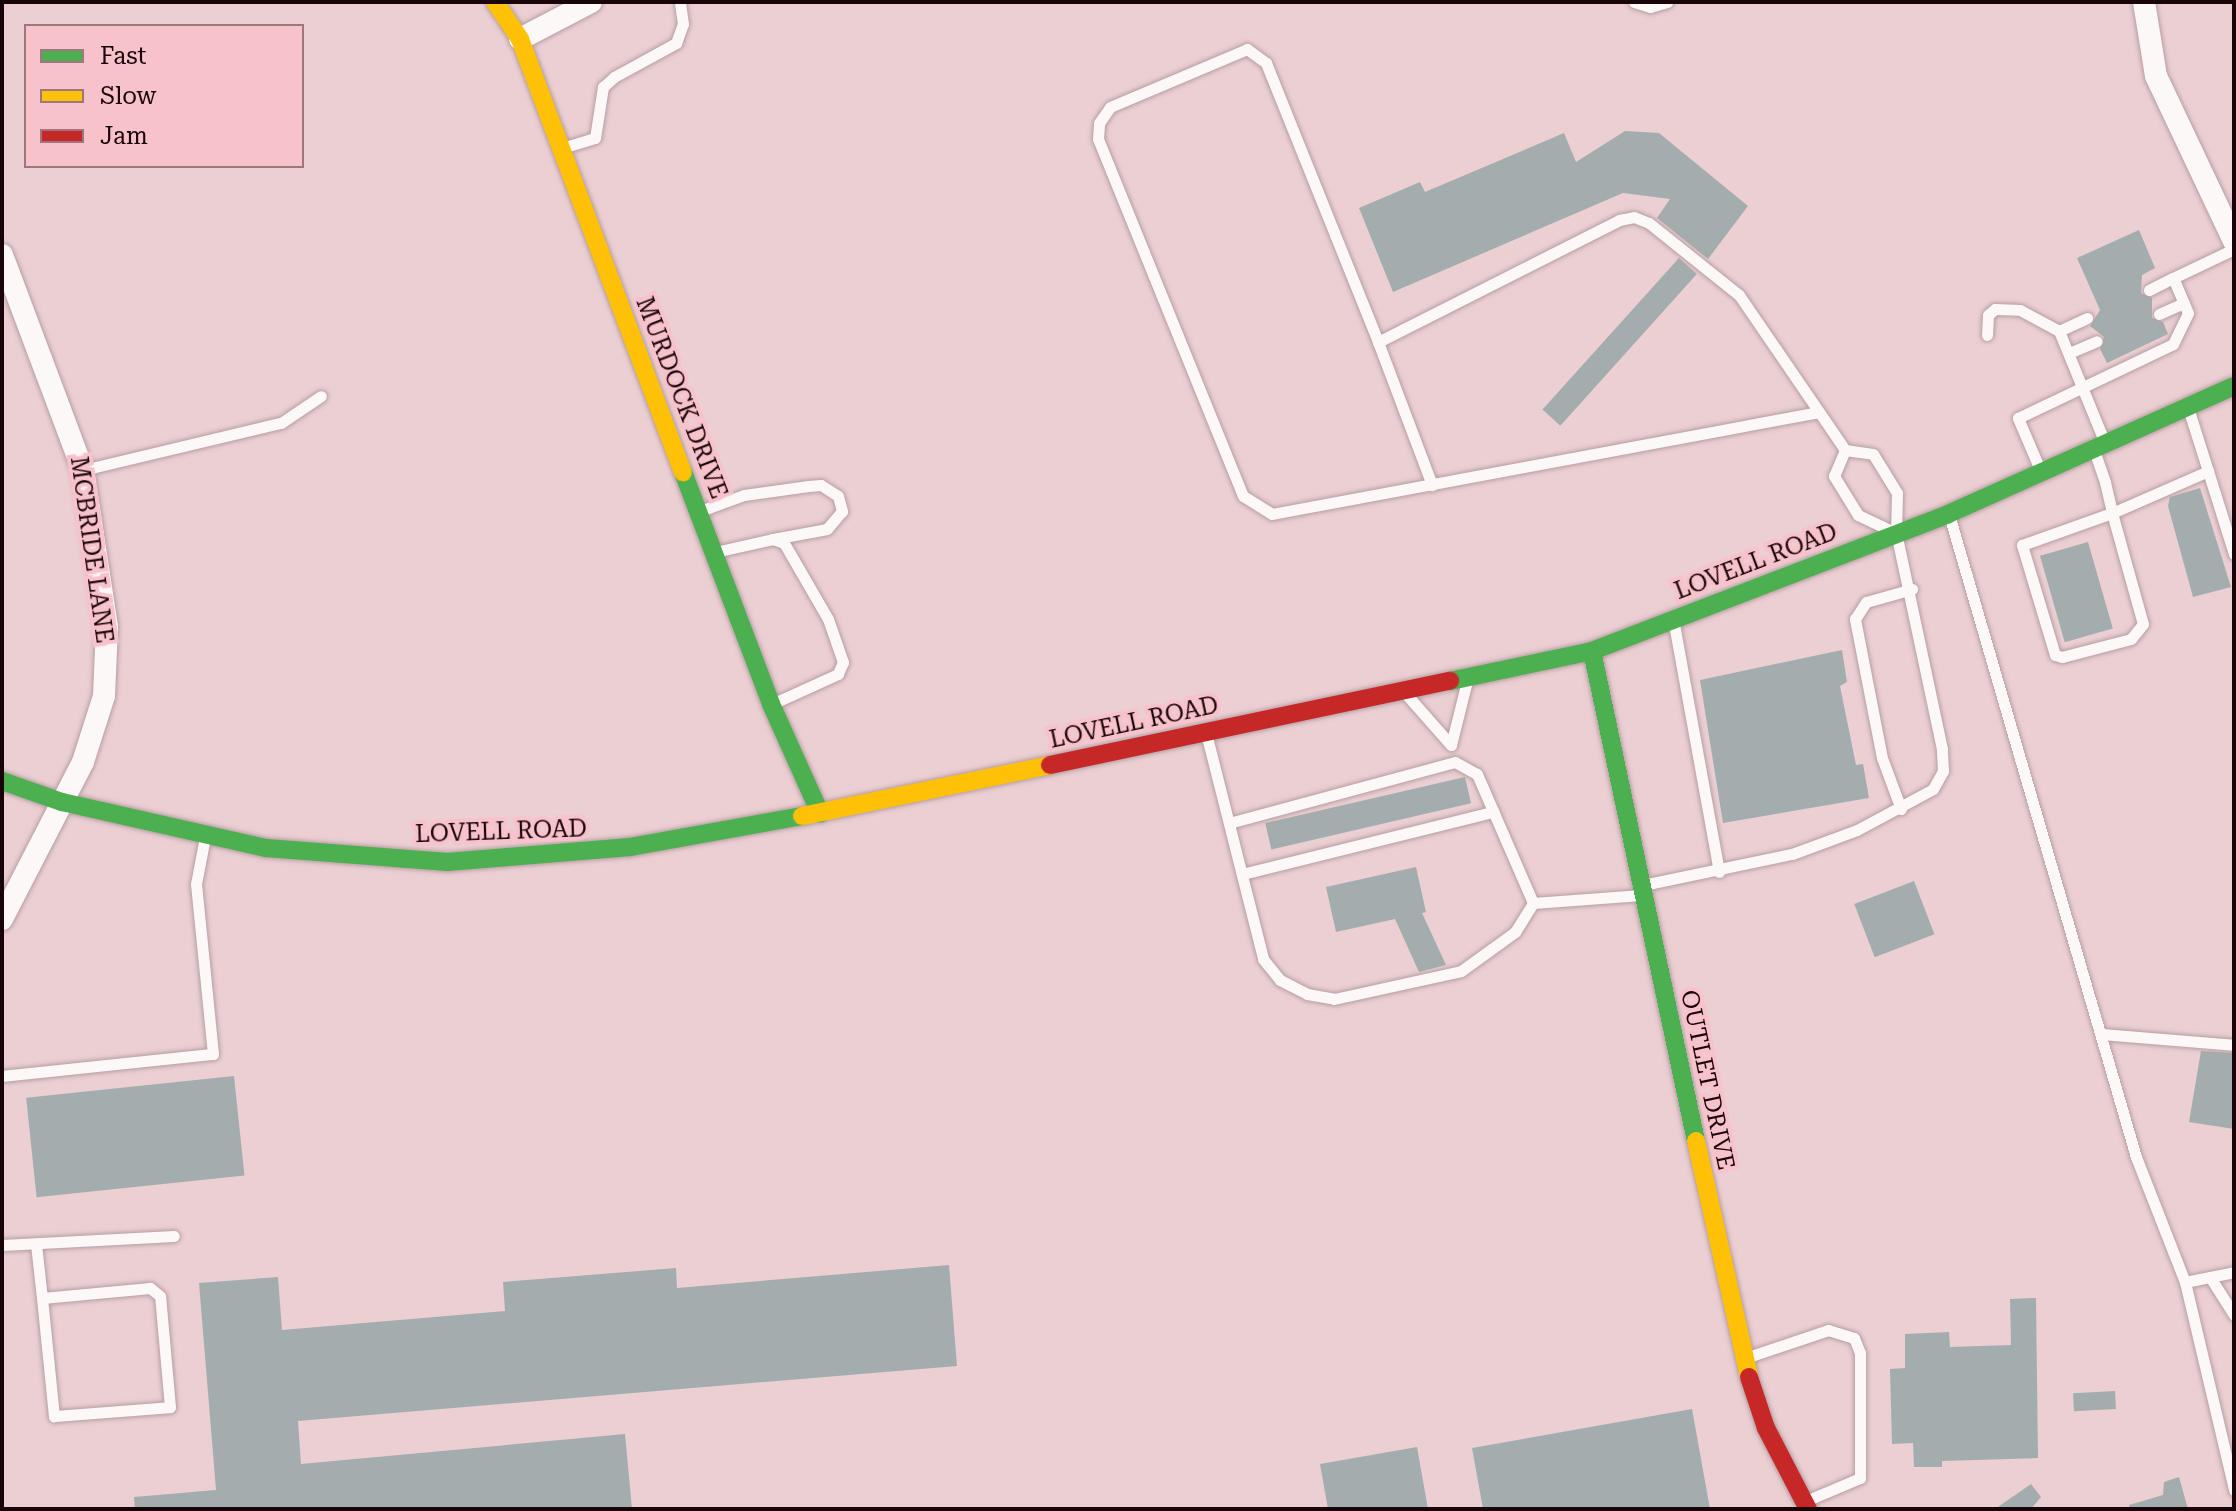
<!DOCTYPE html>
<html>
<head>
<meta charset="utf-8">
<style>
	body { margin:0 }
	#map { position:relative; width:2236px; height:1511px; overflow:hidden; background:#ebcfd3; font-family:"Roboto Serif",serif }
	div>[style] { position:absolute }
	.building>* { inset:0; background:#a4adad; transform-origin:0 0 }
	.roads { filter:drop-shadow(0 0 2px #b69ea2) drop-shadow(0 0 2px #b69ea2) }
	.lane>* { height:11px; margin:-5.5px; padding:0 5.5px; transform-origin:5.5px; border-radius:5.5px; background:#fcf8f8 }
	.street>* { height:22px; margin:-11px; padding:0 11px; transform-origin:11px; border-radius:11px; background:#fcf8f8 }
	.fast>* { height:18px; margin:-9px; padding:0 9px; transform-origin:9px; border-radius:9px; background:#4caf50 }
	.slow>* { height:18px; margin:-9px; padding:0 9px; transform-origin:9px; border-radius:9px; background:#ffc107 }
	.jam>* { height:18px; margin:-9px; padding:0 9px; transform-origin:9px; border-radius:9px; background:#c62828 }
	span { translate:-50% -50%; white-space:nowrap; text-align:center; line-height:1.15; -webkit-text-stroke:8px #f8c2cb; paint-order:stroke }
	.street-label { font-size:24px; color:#190409 }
	.frame { position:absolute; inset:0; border:4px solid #190409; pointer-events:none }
	.legend { position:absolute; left:24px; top:24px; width:280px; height:144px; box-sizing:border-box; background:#f8c2cb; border:2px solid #9f767d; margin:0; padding:10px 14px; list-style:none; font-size:24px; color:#190409 }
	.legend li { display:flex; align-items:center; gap:16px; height:40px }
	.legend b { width:40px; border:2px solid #9f767d }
</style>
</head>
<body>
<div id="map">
	<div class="building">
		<div style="clip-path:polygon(1625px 131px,1659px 133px,1748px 206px,1708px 259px,1657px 218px,1670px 199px,1623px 193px,1393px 292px,1359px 208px,1420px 182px,1425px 192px,1564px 133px,1576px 162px)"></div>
		<div style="clip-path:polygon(2139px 230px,2155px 268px,2142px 275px,2141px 293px,2152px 298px,2152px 318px,2163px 322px,2168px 334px,2107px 363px,2100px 349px,2104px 337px,2090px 326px,2100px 310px,2077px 258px)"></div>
		<div style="left:1679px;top:258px;width:24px;height:204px;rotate:42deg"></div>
		<div style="clip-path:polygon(2200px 488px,2231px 587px,2193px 597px,2168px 506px,2170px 497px)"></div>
		<div style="left:2088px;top:542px;width:90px;height:50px;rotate:74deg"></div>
		<div style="clip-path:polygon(1842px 650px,1847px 682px,1840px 686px,1856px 765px,1863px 764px,1869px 798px,1723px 823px,1700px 680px)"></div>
		<div style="left:1465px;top:777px;width:27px;height:205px;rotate:77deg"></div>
		<div style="clip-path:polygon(1416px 867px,1426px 912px,1422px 913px,1446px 965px,1419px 972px,1395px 919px,1336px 932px,1326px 887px)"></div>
		<div style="left:1914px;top:881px;width:57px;height:64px;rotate:69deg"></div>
		<div style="clip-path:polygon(2201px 1051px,2234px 1053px,2234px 1129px,2189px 1122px)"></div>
		<div style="left:234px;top:1076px;width:100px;height:209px;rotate:84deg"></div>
		<div style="clip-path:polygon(949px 1265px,957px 1366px,298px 1421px,301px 1464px,625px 1434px,632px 1509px,135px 1509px,134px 1497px,216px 1490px,199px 1283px,278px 1277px,282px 1330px,505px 1311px,503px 1282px,676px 1268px,677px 1288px)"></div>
		<div style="clip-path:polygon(2036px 1298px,2038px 1458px,1942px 1461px,1942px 1467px,1914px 1467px,1913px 1443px,1892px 1444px,1890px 1369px,1905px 1368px,1905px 1334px,1949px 1332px,1950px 1347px,2011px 1345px,2010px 1299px)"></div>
		<div style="left:2115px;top:1391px;width:18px;height:42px;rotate:87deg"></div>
		<div style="clip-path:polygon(1692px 1409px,1710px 1509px,1483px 1509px,1472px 1448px)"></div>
		<div style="clip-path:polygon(1417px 1447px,1428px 1509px,1328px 1509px,1320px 1464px)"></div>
		<div style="clip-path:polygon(2179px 1477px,2188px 1509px,2130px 1509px,2129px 1505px,2163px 1495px,2164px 1482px)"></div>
		<div style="clip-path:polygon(2031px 1484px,2041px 1497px,2031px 1509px,1995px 1509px)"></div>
	</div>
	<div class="roads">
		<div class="lane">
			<div style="left:1634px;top:2px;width:17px;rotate:17deg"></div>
			<div style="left:1650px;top:7px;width:18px;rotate:-16deg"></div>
			<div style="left:562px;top:148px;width:34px;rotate:-17deg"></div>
			<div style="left:595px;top:138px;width:52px;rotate:-81.1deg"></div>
			<div style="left:603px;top:87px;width:15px;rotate:-42deg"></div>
			<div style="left:614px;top:77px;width:71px;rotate:-28.7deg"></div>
			<div style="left:676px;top:43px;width:20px;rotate:-70deg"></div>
			<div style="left:683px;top:24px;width:22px;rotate:-98deg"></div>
			<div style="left:2149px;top:290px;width:27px;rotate:-27deg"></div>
			<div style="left:2159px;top:314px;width:27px;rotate:-24deg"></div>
			<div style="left:2059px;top:331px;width:31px;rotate:-25deg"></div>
			<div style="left:1987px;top:335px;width:20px;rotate:-87deg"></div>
			<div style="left:1988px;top:315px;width:9px;rotate:-41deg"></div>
			<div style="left:1995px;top:309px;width:25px;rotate:2deg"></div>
			<div style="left:2020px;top:310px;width:44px;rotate:28.3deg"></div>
			<div style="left:2059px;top:331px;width:121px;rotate:67.7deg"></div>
			<div style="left:1378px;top:342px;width:153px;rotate:69.3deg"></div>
			<div style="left:2069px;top:353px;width:30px;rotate:-23deg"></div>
			<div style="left:2189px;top:411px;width:63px;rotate:72.4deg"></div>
			<div style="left:1819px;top:412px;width:556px;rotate:169.44deg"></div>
			<div style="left:1272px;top:514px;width:34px;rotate:-148deg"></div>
			<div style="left:1243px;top:496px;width:385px;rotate:-112.1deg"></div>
			<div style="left:1098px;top:139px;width:16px;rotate:-86deg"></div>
			<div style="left:1099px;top:123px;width:19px;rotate:-55deg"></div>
			<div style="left:1110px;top:107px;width:149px;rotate:-22.9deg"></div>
			<div style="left:1247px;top:49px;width:24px;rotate:36deg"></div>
			<div style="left:1266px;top:63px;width:301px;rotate:68.1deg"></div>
			<div style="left:1378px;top:342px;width:270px;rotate:-26.8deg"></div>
			<div style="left:1619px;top:220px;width:15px;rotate:-11deg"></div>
			<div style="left:1634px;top:217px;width:16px;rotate:22deg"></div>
			<div style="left:1649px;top:223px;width:115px;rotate:38.7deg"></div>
			<div style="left:1739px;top:295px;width:188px;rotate:55.6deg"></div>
			<div style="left:1845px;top:450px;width:28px;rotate:8deg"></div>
			<div style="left:1873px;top:454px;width:46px;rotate:58.4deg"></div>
			<div style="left:1897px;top:493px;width:40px;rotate:91.4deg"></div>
			<div style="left:1896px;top:533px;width:42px;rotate:-154.7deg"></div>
			<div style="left:1858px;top:515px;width:46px;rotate:-121.6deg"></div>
			<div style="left:1834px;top:476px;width:28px;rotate:-67deg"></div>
			<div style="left:2095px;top:453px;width:31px;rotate:71deg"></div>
			<div style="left:2105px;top:482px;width:32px;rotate:77deg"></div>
			<div style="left:2112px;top:513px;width:115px;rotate:74.4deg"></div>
			<div style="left:2143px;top:624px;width:19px;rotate:129deg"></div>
			<div style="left:2131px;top:639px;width:71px;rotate:165.4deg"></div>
			<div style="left:2062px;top:657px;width:7px;rotate:-164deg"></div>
			<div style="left:2055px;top:655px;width:115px;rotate:-106.7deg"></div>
			<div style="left:2022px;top:545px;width:96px;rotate:-19.6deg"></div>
			<div style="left:2112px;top:513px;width:105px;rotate:-23.6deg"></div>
			<div style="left:2208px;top:471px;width:87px;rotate:72.6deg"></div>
			<div style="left:83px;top:470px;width:204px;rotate:-13.4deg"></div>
			<div style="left:281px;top:423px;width:48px;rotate:-34deg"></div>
			<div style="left:2041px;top:472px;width:59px;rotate:-113.1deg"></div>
			<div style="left:2018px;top:418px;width:172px;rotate:-25.5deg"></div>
			<div style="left:2173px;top:344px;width:34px;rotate:-64deg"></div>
			<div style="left:2188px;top:313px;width:38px;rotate:-113deg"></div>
			<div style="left:2173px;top:278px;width:68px;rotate:-25.4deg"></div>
			<div style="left:700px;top:511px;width:47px;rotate:-20deg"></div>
			<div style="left:744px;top:495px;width:65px;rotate:-8deg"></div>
			<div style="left:808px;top:486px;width:13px;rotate:-4deg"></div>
			<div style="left:821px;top:485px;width:20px;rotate:33deg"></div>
			<div style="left:838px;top:496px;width:16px;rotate:75deg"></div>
			<div style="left:842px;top:511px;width:23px;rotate:130deg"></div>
			<div style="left:827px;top:529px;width:55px;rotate:169.5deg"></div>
			<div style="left:1950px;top:518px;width:666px;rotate:73.77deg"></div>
			<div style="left:2136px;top:1157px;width:134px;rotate:68.6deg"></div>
			<div style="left:2185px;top:1282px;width:214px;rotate:76.7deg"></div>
			<div style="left:715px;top:552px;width:59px;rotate:-12.6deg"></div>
			<div style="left:773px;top:539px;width:12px;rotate:20deg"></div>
			<div style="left:784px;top:543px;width:88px;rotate:59.9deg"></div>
			<div style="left:828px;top:619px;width:46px;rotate:70.8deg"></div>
			<div style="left:843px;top:662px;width:13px;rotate:113deg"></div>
			<div style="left:838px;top:674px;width:72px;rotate:155.6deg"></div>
			<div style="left:1674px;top:624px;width:252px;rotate:79.7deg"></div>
			<div style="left:1406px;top:694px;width:68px;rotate:48.6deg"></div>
			<div style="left:1451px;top:745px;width:66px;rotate:-76deg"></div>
			<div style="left:1206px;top:733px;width:233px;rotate:75.8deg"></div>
			<div style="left:1263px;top:959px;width:27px;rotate:51deg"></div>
			<div style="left:1280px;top:980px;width:30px;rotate:27deg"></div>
			<div style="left:1307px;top:994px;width:27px;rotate:10deg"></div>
			<div style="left:1334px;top:999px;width:130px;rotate:-12.4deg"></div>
			<div style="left:1461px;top:971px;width:67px;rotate:-35.8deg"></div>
			<div style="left:1515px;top:932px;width:34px;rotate:-58deg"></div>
			<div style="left:1533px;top:903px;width:109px;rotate:-4.2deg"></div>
			<div style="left:1901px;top:809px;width:54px;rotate:-110.4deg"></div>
			<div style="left:1882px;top:758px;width:142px;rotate:-101deg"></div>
			<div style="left:1855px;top:619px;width:20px;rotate:-57deg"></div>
			<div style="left:1866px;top:602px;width:48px;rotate:-15.8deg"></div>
			<div style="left:1229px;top:823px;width:234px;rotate:-15.1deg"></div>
			<div style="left:1455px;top:762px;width:25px;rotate:29deg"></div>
			<div style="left:1477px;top:774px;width:141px;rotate:66.5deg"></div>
			<div style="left:1242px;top:874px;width:259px;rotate:-13.9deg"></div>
			<div style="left:1643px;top:885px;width:152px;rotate:-11.8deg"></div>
			<div style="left:1792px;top:854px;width:69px;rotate:-20.3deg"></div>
			<div style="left:1857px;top:830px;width:86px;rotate:-28.3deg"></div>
			<div style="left:1933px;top:789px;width:21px;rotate:-61deg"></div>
			<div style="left:1943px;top:771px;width:22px;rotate:-93deg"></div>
			<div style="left:1942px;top:749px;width:216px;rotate:-102deg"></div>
			<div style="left:2101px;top:1034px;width:133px;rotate:4.7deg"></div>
			<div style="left:2px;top:1076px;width:212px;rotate:-6deg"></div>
			<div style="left:213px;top:1054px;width:171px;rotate:-95.7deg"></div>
			<div style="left:196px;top:884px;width:48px;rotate:-79.2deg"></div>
			<div style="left:36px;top:1244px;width:54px;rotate:83.7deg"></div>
			<div style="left:42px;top:1298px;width:119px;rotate:84.2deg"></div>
			<div style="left:54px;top:1416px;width:116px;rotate:-4.4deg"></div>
			<div style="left:170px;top:1407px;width:111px;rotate:-95.1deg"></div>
			<div style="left:160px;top:1296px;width:13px;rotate:-141deg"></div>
			<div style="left:150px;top:1288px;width:108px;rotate:174.7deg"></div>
			<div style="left:2px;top:1245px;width:172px;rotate:-3deg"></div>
			<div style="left:2210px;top:1277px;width:45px;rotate:57.7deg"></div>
			<div style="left:2185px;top:1282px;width:50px;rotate:-11.5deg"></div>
			<div style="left:1745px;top:1358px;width:88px;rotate:-18.6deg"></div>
			<div style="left:1828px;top:1330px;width:27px;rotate:17deg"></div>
			<div style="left:1854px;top:1338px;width:16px;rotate:68deg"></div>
			<div style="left:1860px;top:1353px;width:125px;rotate:90deg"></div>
			<div style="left:1860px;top:1478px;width:56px;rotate:157.1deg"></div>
		</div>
		<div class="street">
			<div style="left:2144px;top:2px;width:75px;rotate:80.8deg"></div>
			<div style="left:2156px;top:76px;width:183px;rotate:64.7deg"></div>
			<div style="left:520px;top:39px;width:80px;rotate:-27.5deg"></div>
			<div style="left:2px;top:255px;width:230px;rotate:69.4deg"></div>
			<div style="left:83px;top:470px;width:159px;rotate:81.3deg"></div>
			<div style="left:107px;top:627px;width:69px;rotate:92.5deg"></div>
			<div style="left:104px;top:696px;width:69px;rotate:107.7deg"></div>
			<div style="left:83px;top:762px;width:177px;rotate:117.3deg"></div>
		</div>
		<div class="fast">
			<div style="left:683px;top:472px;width:248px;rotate:69.2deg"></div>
			<div style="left:771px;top:704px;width:120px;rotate:65.8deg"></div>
			<div style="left:1592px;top:651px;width:501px;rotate:78.02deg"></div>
			<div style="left:1450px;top:681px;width:145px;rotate:-11.9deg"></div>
			<div style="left:1592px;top:651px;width:381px;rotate:-21deg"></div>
			<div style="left:1948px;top:514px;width:313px;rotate:-24.1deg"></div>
			<div style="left:2px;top:781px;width:64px;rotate:19.3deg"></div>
			<div style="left:62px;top:802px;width:209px;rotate:12.7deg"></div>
			<div style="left:266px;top:848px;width:182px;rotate:4.4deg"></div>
			<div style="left:447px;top:862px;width:184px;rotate:-4.7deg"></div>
			<div style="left:630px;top:847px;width:175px;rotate:-10.2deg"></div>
		</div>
		<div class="slow">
			<div style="left:495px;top:2px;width:45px;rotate:56deg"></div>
			<div style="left:520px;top:39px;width:463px;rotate:69.4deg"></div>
			<div style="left:802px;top:816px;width:253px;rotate:-11.6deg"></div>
			<div style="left:1696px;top:1141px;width:242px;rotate:77.3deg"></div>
		</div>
		<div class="jam">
			<div style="left:1050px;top:765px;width:409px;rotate:-11.9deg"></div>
			<div style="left:1749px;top:1377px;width:54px;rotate:71.6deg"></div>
			<div style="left:1766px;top:1428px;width:91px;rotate:62.6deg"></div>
		</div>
	</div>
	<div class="street-label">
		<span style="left:681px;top:398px;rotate:69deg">MURDOCK DRIVE</span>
		<span style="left:91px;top:550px;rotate:82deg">MCBRIDE LANE</span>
		<span style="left:1756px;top:562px;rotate:-21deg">LOVELL ROAD</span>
		<span style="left:1134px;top:723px;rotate:-12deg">LOVELL ROAD</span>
		<span style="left:501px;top:832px;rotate:-2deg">LOVELL ROAD</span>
		<span style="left:1707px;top:1080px;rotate:78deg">OUTLET DRIVE</span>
	</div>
	<div class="frame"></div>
	<ul class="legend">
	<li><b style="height:10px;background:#4caf50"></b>Fast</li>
	<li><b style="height:10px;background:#ffc107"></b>Slow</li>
	<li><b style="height:10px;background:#c62828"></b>Jam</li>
	</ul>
</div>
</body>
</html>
